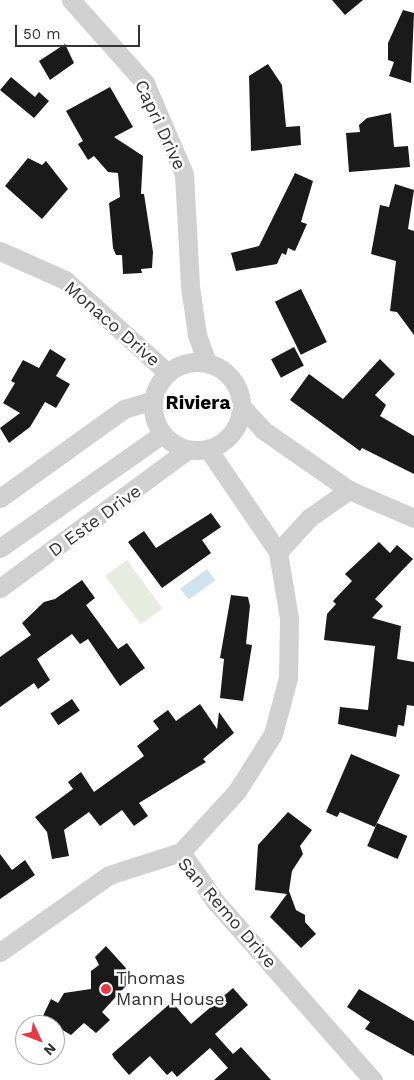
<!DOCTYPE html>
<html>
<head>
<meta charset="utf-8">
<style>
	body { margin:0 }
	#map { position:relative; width:414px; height:1080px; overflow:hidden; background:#fff; font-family:"Work Sans",sans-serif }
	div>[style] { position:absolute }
	.green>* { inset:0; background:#e6ecdf; transform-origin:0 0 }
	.water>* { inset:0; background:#cfe2ee; transform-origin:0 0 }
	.building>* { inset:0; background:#1a1a1a; transform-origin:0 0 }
	.street>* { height:19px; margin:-9.5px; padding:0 9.5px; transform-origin:9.5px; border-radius:9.5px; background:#d0d0d0 }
	.street>.ring { margin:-9.5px; padding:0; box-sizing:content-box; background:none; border:19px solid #d0d0d0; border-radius:50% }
	.dots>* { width:14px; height:14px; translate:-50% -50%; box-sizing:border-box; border:2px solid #fff; border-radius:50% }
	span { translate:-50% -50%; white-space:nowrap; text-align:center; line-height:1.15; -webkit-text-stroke:5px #fff; paint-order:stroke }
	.street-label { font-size:18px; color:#333 }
	.poi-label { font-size:18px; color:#333 }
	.left { translate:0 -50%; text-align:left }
	.neighbourhood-label { font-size:19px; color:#000; font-weight:700 }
	.north { position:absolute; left:15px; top:1015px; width:50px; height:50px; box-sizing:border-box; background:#fff; border:1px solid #adadad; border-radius:50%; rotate:133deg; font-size:14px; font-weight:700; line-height:20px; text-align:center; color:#333 }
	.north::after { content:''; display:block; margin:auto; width:18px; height:22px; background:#e63946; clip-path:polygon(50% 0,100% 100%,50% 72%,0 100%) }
	.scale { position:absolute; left:15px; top:25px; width:125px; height:22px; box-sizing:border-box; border:2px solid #333; border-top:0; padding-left:6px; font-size:15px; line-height:18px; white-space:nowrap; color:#333; -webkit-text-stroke:4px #fff; paint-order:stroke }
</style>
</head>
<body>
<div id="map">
	<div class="green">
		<div style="left:127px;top:560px;width:60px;height:27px;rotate:54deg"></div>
	</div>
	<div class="water">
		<div style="left:207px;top:569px;width:14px;height:33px;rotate:54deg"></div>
	</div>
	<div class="building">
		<div style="clip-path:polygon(332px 0,363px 0,345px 15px)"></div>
		<div style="clip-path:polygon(403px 10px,414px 13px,411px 83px,389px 76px,394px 62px,388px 60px,388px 43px)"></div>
		<div style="clip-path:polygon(65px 44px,74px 63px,50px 80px,39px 61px)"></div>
		<div style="clip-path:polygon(268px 64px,282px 85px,286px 127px,300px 126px,301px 145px,251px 151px,249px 76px)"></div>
		<div style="clip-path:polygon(11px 77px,35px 97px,39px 92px,49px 101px,34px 118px,0 90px)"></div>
		<div style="clip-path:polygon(110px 87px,133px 127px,114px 137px,143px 156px,141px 194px,144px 194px,153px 252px,152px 268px,141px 269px,142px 273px,123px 274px,122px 255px,116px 255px,113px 248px,109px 203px,120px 197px,118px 173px,108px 172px,94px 156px,88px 160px,78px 144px,83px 141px,66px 111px)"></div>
		<div style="clip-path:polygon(391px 113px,394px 147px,408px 146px,410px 167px,349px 172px,346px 133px,360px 132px,359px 125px,367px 118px)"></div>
		<div style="clip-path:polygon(28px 158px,42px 165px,46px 161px,68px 189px,42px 219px,5px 186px)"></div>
		<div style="clip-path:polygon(295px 173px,313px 181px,301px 222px,307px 224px,295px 251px,288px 248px,286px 255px,282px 253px,277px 264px,236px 271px,231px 253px,259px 246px)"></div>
		<div style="clip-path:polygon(395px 184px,414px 190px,408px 229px,414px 231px,414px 335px,397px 312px,390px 311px,396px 261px,371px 254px,380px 205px,389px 207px)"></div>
		<div style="left:301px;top:289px;width:59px;height:29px;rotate:64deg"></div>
		<div style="left:294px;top:347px;width:21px;height:26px;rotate:62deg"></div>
		<div style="clip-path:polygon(50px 349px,66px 359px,56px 376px,70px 384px,56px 408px,45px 402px,30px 427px,9px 443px,0 428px,20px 413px,3px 403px,15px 383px,11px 381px,23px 360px,39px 368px)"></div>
		<div style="clip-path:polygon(380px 359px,395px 374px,375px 395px,386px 405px,380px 416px,414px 436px,414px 474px,362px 448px,360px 451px,290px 400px,309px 374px,343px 399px)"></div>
		<div style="clip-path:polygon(211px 513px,221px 527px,202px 540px,211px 553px,162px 588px,128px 542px,144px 531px,156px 548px)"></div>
		<div style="clip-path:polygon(379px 542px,390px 553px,397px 545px,413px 559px,375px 599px,383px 606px,372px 618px,401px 626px,397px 659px,414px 662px,414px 706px,407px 705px,404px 726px,398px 725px,396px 737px,338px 724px,340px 707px,368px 710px,375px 646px,324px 640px,327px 614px,336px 604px,333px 601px,352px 581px,345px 574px)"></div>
		<div style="clip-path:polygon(82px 580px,95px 598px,86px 605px,118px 649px,127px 643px,145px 668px,120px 686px,88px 639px,80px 644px,72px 634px,37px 659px,50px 680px,38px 689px,34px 683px,0 707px,0 657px,31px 635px,22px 623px,44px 602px,55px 599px)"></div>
		<div style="clip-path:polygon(231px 595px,248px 597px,250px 606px,246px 644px,252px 645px,243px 701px,220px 698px,224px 659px,220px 658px)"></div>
		<div style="left:72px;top:699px;width:14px;height:26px;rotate:56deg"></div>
		<div style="clip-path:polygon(200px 704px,217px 729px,219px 712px,234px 733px,203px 759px,206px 762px,139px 803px,148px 816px,134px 826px,122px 810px,100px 826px,89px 812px,64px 830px,69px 856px,52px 859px,47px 832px,35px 817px,73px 789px,68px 782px,81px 772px,94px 792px,144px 756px,137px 746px,159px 729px,153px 721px,168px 710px,176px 721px)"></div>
		<div style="clip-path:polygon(351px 754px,400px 775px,375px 827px,340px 812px,337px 817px,326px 812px)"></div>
		<div style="clip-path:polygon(288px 812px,312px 830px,300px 846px,303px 854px,292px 871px,289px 891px,296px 910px,305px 915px,305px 922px,316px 934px,301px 948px,270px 917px,287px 894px,255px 890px,258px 845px)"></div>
		<div style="left:377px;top:823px;width:33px;height:25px;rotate:23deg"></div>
		<div style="clip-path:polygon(0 854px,12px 870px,25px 860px,35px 875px,0 899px)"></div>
		<div style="clip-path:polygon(106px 946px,134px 977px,102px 1012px,110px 1020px,96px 1033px,84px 1023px,71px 1035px,42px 1018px,51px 999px,58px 1003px,64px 993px,91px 989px,91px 971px,99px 965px,95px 957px)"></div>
		<div style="clip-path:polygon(233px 988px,248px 1005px,215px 1034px,233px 1054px,241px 1047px,271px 1080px,214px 1080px,228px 1068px,210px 1048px,177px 1077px,172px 1071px,167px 1075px,150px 1056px,129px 1075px,114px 1058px,112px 1054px,172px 1002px,191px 1024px)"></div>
		<div style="clip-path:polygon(359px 989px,414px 1021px,414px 1056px,365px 1029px,370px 1022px,347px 1007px)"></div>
	</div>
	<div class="street">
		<div style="left:71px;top:0;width:111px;rotate:48.3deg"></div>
		<div style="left:145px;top:83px;width:99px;rotate:66.8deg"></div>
		<div style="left:184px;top:174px;width:112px;rotate:86.9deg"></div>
		<div style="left:190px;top:286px;width:49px;rotate:81.9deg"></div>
		<div style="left:197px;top:335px;width:30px;rotate:70deg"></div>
		<div style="left:0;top:251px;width:71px;rotate:24deg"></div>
		<div style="left:65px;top:280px;width:139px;rotate:42.1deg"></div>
		<div class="ring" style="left:153px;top:362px;width:69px;height:69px"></div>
		<div style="left:241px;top:406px;width:33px;rotate:47deg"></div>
		<div style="left:263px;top:430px;width:105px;rotate:34.9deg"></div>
		<div style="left:349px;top:490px;width:71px;rotate:23.3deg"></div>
		<div style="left:0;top:498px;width:153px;rotate:-35.7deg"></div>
		<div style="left:124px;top:409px;width:30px;rotate:-17deg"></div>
		<div style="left:0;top:548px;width:198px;rotate:-35.1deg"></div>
		<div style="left:278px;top:552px;width:46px;rotate:-47.6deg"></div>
		<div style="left:309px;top:518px;width:49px;rotate:-35deg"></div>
		<div style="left:0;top:588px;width:232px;rotate:-36.4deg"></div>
		<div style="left:181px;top:852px;width:83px;rotate:-47.4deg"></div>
		<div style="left:237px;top:791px;width:67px;rotate:-57.7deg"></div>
		<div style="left:273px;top:734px;width:58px;rotate:-75deg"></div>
		<div style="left:288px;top:678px;width:60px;rotate:-89deg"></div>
		<div style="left:289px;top:618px;width:67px;rotate:-99.5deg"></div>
		<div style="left:278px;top:552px;width:125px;rotate:-124.2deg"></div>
		<div style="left:181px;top:852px;width:60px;rotate:55.2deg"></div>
		<div style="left:215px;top:901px;width:239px;rotate:48.6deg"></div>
		<div style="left:0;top:952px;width:133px;rotate:-35.2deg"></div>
		<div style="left:109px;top:875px;width:76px;rotate:-17.7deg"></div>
	</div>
	<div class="dots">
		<div style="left:106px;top:989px;background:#e63946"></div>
	</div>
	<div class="street-label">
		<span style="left:160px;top:125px;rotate:65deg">Capri Drive</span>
		<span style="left:112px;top:324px;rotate:41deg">Monaco Drive</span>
		<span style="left:95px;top:521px;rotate:-36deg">D Este Drive</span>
		<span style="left:227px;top:913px;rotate:49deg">San Remo Drive</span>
	</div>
	<div class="poi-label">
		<span class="left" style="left:116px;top:989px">Thomas<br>Mann House</span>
	</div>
	<div class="neighbourhood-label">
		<span style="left:198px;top:403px">Riviera</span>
	</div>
	<div class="north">N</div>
	<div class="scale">50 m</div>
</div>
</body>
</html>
